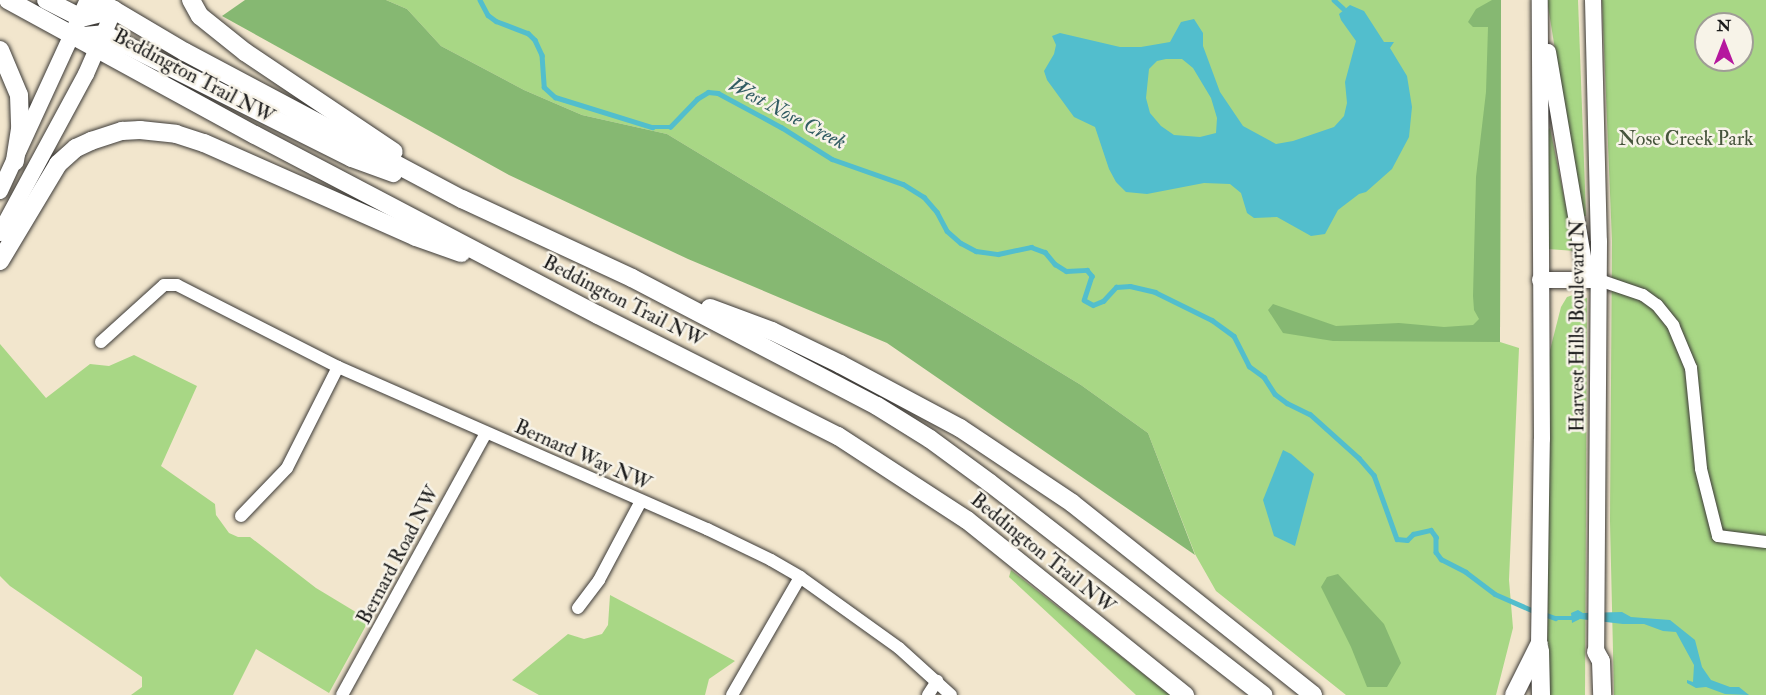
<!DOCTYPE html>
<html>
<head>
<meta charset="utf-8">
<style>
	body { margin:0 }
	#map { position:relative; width:1766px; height:695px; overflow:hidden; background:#f2e6cd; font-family:"IM FELL Double Pica",serif }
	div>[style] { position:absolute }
	.green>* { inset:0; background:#a8d785 }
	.forest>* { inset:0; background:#86b872 }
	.water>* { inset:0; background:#52becd }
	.stream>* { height:4.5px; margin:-2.25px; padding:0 2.25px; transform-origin:2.25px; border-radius:2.25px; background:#52becd }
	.roads { filter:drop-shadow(0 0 2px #3c3a37) drop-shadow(0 0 2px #3c3a37) }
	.minor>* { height:12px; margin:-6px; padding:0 6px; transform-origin:6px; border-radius:6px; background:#fff }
	.secondary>* { height:16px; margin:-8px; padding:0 8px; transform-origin:8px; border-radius:8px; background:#fff }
	.primary>* { height:18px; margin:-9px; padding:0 9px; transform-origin:9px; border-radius:9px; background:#fff }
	span { translate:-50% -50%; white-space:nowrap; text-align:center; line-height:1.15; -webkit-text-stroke:5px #f7f3e8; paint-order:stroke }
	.street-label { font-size:20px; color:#1c1c1c }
	.park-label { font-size:20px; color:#46543c }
	.water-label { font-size:21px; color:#325d63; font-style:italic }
	.north { position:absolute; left:1694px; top:12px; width:60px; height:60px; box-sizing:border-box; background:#f7f3e8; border:2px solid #9f9d96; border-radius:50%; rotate:0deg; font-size:16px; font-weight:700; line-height:24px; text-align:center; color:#1c1c1c }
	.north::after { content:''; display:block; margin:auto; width:21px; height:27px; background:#b5179e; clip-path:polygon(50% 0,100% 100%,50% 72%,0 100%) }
</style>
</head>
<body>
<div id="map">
	<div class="green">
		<div style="clip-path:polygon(386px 0,1501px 0,1500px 342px,1519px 348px,1509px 580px,1513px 628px,1496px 695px,1346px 695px,1216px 591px,1195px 554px,1148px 433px,1081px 385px,667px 134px,582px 115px,524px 90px,441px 46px,407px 9px)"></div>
		<div style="clip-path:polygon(1547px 0,1578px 0,1586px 216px,1582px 216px)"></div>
		<div style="clip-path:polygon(evenodd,1602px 0,1766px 0,1766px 695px,1614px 695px,1610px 521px,1612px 241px,1602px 0,1706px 24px,1742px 24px,1742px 60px,1706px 60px,1706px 24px)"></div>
		<div style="clip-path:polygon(1550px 128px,1575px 251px,1548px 249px,1547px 131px)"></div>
		<div style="clip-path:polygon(1573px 295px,1587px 298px,1585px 695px,1547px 695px,1549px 354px,1561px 307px,1567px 297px)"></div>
		<div style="clip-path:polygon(0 344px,46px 398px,90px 364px,109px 366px,134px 355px,197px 386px,161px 466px,215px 504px,216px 515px,229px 533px,238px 537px,250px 537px,316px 588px,369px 620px,329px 693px,256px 649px,233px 695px,131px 695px,142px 687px,142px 677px,10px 586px,0 576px)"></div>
		<div style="clip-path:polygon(1011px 570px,1170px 695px,1136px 695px,1009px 577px)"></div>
		<div style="clip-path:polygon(610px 595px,735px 661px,709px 679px,705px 695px,539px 695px,512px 680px,568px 634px,584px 639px,602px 634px,608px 625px)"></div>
	</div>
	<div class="forest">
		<div style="clip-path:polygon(245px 0,386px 0,407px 9px,441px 46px,524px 90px,582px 115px,667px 134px,1081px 385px,1148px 433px,1195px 555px,887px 343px,688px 259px,509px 175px,222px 16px)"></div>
		<div style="clip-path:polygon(1492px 0,1501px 0,1500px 342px,1333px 341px,1283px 333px,1268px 310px,1273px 304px,1336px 326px,1399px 323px,1444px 327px,1473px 325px,1479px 319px,1474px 310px,1473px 296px,1476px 177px,1486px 92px,1488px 27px,1473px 27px,1468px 22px,1476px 9px)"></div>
		<div style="clip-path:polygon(1338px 574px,1384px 624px,1401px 663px,1387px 687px,1367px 687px,1351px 647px,1321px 587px,1327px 577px)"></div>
	</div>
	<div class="water">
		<div style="clip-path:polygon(evenodd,1350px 5px,1364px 11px,1384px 42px,1394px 42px,1390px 48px,1407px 76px,1412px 107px,1409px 137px,1392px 169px,1366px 192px,1359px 194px,1338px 210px,1325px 234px,1311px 236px,1277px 217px,1254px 218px,1247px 213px,1241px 193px,1230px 184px,1204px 183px,1147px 194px,1126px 192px,1116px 182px,1109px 169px,1095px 127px,1074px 117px,1047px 80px,1044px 71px,1054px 54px,1056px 45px,1052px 36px,1060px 33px,1120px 47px,1141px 47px,1170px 42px,1181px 22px,1194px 19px,1203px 33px,1203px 46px,1220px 92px,1243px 126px,1276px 144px,1293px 141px,1334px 127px,1344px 116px,1347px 103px,1345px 82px,1356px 41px,1341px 20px,1339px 14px,1350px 5px,1166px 59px,1182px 59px,1193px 68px,1211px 98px,1217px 118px,1216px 133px,1200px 137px,1174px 135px,1161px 126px,1150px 113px,1146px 98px,1149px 69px,1157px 61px,1166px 59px)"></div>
		<div style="clip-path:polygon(1283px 450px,1291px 454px,1314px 474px,1295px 546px,1274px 536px,1263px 500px)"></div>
		<div style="clip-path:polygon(1578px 610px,1583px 613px,1622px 612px,1631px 617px,1670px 620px,1695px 640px,1702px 667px,1711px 680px,1730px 687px,1739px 687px,1749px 695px,1725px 694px,1706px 687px,1696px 688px,1687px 683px,1687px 680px,1693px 682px,1694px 665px,1676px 632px,1663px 631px,1644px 624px,1623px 624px,1580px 619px,1572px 623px,1571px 613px)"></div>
	</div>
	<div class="stream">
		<div style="left:480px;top:0;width:17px;rotate:62deg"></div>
		<div style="left:488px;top:15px;width:10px;rotate:37deg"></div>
		<div style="left:496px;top:21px;width:34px;rotate:21deg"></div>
		<div style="left:528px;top:33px;width:10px;rotate:45deg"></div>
		<div style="left:535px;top:40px;width:17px;rotate:65deg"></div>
		<div style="left:542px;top:55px;width:32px;rotate:86deg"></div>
		<div style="left:544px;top:87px;width:15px;rotate:42deg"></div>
		<div style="left:555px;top:97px;width:102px;rotate:17.2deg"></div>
		<div style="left:652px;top:127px;width:18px"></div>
		<div style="left:670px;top:127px;width:39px;rotate:-46deg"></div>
		<div style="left:697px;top:99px;width:13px;rotate:-32deg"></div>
		<div style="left:708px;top:92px;width:10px;rotate:6deg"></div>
		<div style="left:718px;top:93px;width:72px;rotate:28.4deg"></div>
		<div style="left:781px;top:127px;width:60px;rotate:32.1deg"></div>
		<div style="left:832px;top:159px;width:75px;rotate:19.4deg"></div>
		<div style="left:903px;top:184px;width:25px;rotate:32deg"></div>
		<div style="left:924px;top:197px;width:20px;rotate:49deg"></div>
		<div style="left:937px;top:212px;width:21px;rotate:62deg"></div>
		<div style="left:947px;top:231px;width:18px;rotate:41deg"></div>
		<div style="left:961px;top:243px;width:17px;rotate:28deg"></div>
		<div style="left:976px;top:251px;width:22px;rotate:8deg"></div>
		<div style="left:998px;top:254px;width:34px;rotate:-12deg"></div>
		<div style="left:1031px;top:247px;width:15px;rotate:20deg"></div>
		<div style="left:1045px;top:252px;width:16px;rotate:50deg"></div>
		<div style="left:1055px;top:264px;width:13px;rotate:32deg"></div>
		<div style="left:1066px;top:271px;width:21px;rotate:-3deg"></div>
		<div style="left:1087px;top:270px;width:8px;rotate:50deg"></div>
		<div style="left:1092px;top:276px;width:25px;rotate:108deg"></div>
		<div style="left:1084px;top:300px;width:10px;rotate:29deg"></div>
		<div style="left:1093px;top:305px;width:11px;rotate:-22deg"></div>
		<div style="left:1103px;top:301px;width:19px;rotate:-47deg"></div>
		<div style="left:1116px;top:287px;width:14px;rotate:-4deg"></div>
		<div style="left:1130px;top:286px;width:26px;rotate:13deg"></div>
		<div style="left:1155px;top:292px;width:64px;rotate:26.2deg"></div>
		<div style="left:1212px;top:320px;width:27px;rotate:36deg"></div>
		<div style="left:1234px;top:336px;width:34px;rotate:63deg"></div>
		<div style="left:1249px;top:366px;width:19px;rotate:36deg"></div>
		<div style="left:1264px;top:377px;width:20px;rotate:57deg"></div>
		<div style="left:1275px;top:394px;width:15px;rotate:37deg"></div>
		<div style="left:1287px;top:403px;width:25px;rotate:26deg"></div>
		<div style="left:1310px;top:414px;width:66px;rotate:41.9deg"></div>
		<div style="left:1359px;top:458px;width:23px;rotate:49deg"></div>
		<div style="left:1374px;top:475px;width:68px;rotate:70.2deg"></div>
		<div style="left:1397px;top:539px;width:10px;rotate:6deg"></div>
		<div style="left:1407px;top:540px;width:8px;rotate:-45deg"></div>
		<div style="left:1413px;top:534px;width:18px;rotate:-13deg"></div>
		<div style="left:1431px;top:530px;width:9px;rotate:54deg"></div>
		<div style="left:1436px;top:537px;width:15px;rotate:90deg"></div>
		<div style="left:1436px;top:552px;width:9px;rotate:54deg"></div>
		<div style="left:1441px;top:559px;width:28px;rotate:27deg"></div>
		<div style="left:1466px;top:572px;width:36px;rotate:37deg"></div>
		<div style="left:1495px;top:594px;width:45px;rotate:23.7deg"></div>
		<div style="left:1334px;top:0;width:12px;rotate:42deg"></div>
		<div style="left:1544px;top:614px;width:12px;rotate:20deg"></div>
		<div style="left:1555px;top:618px;width:22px"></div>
	</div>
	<div class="roads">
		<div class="minor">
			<div style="left:1599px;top:280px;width:46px;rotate:18.8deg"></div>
			<div style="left:1643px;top:295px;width:17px;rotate:36deg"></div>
			<div style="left:1657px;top:305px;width:26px;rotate:51deg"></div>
			<div style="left:1673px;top:325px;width:47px;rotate:67.3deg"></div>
			<div style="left:1691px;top:368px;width:101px;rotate:84.3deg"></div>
			<div style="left:1701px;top:469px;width:69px;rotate:75.8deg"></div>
			<div style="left:1718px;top:536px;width:48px;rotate:7.1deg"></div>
			<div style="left:101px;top:342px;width:85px;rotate:-42.1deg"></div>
			<div style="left:164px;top:285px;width:13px"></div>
			<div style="left:177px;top:285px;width:181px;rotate:27deg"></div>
			<div style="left:338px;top:367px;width:403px;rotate:23.7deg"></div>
			<div style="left:707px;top:529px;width:71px;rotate:25.8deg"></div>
			<div style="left:771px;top:560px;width:34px;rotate:30deg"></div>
			<div style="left:800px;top:577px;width:122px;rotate:35.6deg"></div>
			<div style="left:899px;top:648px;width:70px;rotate:42.1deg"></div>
			<div style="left:241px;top:516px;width:66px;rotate:-46.2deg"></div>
			<div style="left:287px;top:468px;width:113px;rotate:-63.2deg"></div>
			<div style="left:578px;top:608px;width:35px;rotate:-53deg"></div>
			<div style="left:599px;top:580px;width:89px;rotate:-62deg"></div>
			<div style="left:342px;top:695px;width:299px;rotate:-61.2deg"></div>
			<div style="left:732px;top:695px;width:136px;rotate:-60deg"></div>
			<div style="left:928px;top:695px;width:17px;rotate:-57deg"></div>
		</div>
		<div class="secondary">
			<div style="left:1593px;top:0;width:241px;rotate:88.6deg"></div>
			<div style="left:1599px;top:241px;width:411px;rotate:90.4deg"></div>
			<div style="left:1548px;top:52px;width:213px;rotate:80.3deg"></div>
			<div style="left:1584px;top:262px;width:23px;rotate:50deg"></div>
			<div style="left:0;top:191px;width:210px;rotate:-65.3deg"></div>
			<div style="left:0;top:233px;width:181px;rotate:-61.6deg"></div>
			<div style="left:86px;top:74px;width:70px;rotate:-66.4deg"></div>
			<div style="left:1540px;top:280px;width:59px"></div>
			<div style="left:1539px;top:645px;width:206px;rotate:-89.2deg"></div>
			<div style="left:1542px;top:439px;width:439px;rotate:-90.3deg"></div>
		</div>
		<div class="primary">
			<div style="left:8px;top:0;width:281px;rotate:28.7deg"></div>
			<div style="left:255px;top:135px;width:387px;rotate:27.7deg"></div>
			<div style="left:598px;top:315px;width:269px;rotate:26.8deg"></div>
			<div style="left:838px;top:436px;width:154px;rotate:33.1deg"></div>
			<div style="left:967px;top:520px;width:280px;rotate:38.8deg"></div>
			<div style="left:46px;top:0;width:39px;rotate:27deg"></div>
			<div style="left:81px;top:18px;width:34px;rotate:-14deg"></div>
			<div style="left:97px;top:0;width:102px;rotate:30.6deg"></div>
			<div style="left:185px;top:52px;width:314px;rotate:28deg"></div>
			<div style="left:462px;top:199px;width:187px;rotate:24.9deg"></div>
			<div style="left:632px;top:278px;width:276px;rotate:27.6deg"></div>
			<div style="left:877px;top:406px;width:62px;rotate:31.9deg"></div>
			<div style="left:930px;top:439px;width:74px;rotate:36.3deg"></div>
			<div style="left:990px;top:483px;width:346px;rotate:37.8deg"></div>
			<div style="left:191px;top:0;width:18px;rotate:61deg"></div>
			<div style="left:200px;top:16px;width:58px;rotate:38.7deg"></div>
			<div style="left:245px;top:52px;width:179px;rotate:33.9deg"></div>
			<div style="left:72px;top:37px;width:32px;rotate:-5deg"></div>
			<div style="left:104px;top:34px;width:277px;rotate:26.6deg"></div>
			<div style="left:352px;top:158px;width:44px;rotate:20.1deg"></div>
			<div style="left:0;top:50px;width:49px;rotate:67.1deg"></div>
			<div style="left:19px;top:95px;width:34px;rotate:88deg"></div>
			<div style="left:20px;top:129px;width:33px;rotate:99deg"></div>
			<div style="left:0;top:261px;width:113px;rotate:-59.1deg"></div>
			<div style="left:58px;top:164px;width:24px;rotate:-42deg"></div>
			<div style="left:76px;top:148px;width:17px;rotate:-25deg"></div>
			<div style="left:91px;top:141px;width:33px;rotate:-18deg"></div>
			<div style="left:122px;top:131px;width:18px;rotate:-3deg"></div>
			<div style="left:140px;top:130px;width:36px;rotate:6deg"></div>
			<div style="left:176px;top:134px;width:29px;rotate:18deg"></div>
			<div style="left:204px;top:143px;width:232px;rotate:23.9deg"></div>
			<div style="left:416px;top:237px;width:48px;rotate:19.6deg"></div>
			<div style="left:710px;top:308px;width:66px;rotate:20.4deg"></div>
			<div style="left:772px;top:331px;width:76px;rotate:25.9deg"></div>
			<div style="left:840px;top:364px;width:136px;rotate:28.1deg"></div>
			<div style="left:960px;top:428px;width:135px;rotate:33.8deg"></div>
			<div style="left:1072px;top:503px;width:308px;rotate:38.5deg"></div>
			<div style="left:1540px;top:650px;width:45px;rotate:88.7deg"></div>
			<div style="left:1596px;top:652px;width:10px;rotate:61deg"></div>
			<div style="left:1601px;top:661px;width:34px;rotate:88deg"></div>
			<div style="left:1514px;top:695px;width:56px;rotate:-63.4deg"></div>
		</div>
	</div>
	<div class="street-label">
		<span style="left:194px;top:76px;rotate:28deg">Beddington Trail NW</span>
		<span style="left:624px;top:301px;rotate:27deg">Beddington Trail NW</span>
		<span style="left:1577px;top:326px;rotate:-90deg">Harvest Hills Boulevard N</span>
		<span style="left:583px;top:455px;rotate:24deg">Bernard Way NW</span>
		<span style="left:1043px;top:553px;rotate:39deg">Beddington Trail NW</span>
		<span style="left:398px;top:555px;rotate:-62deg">Bernard Road NW</span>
	</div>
	<div class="park-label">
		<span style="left:1686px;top:138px">Nose Creek Park</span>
	</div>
	<div class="water-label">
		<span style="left:787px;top:114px;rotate:28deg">West Nose Creek</span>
	</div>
	<div class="north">N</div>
</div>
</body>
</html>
